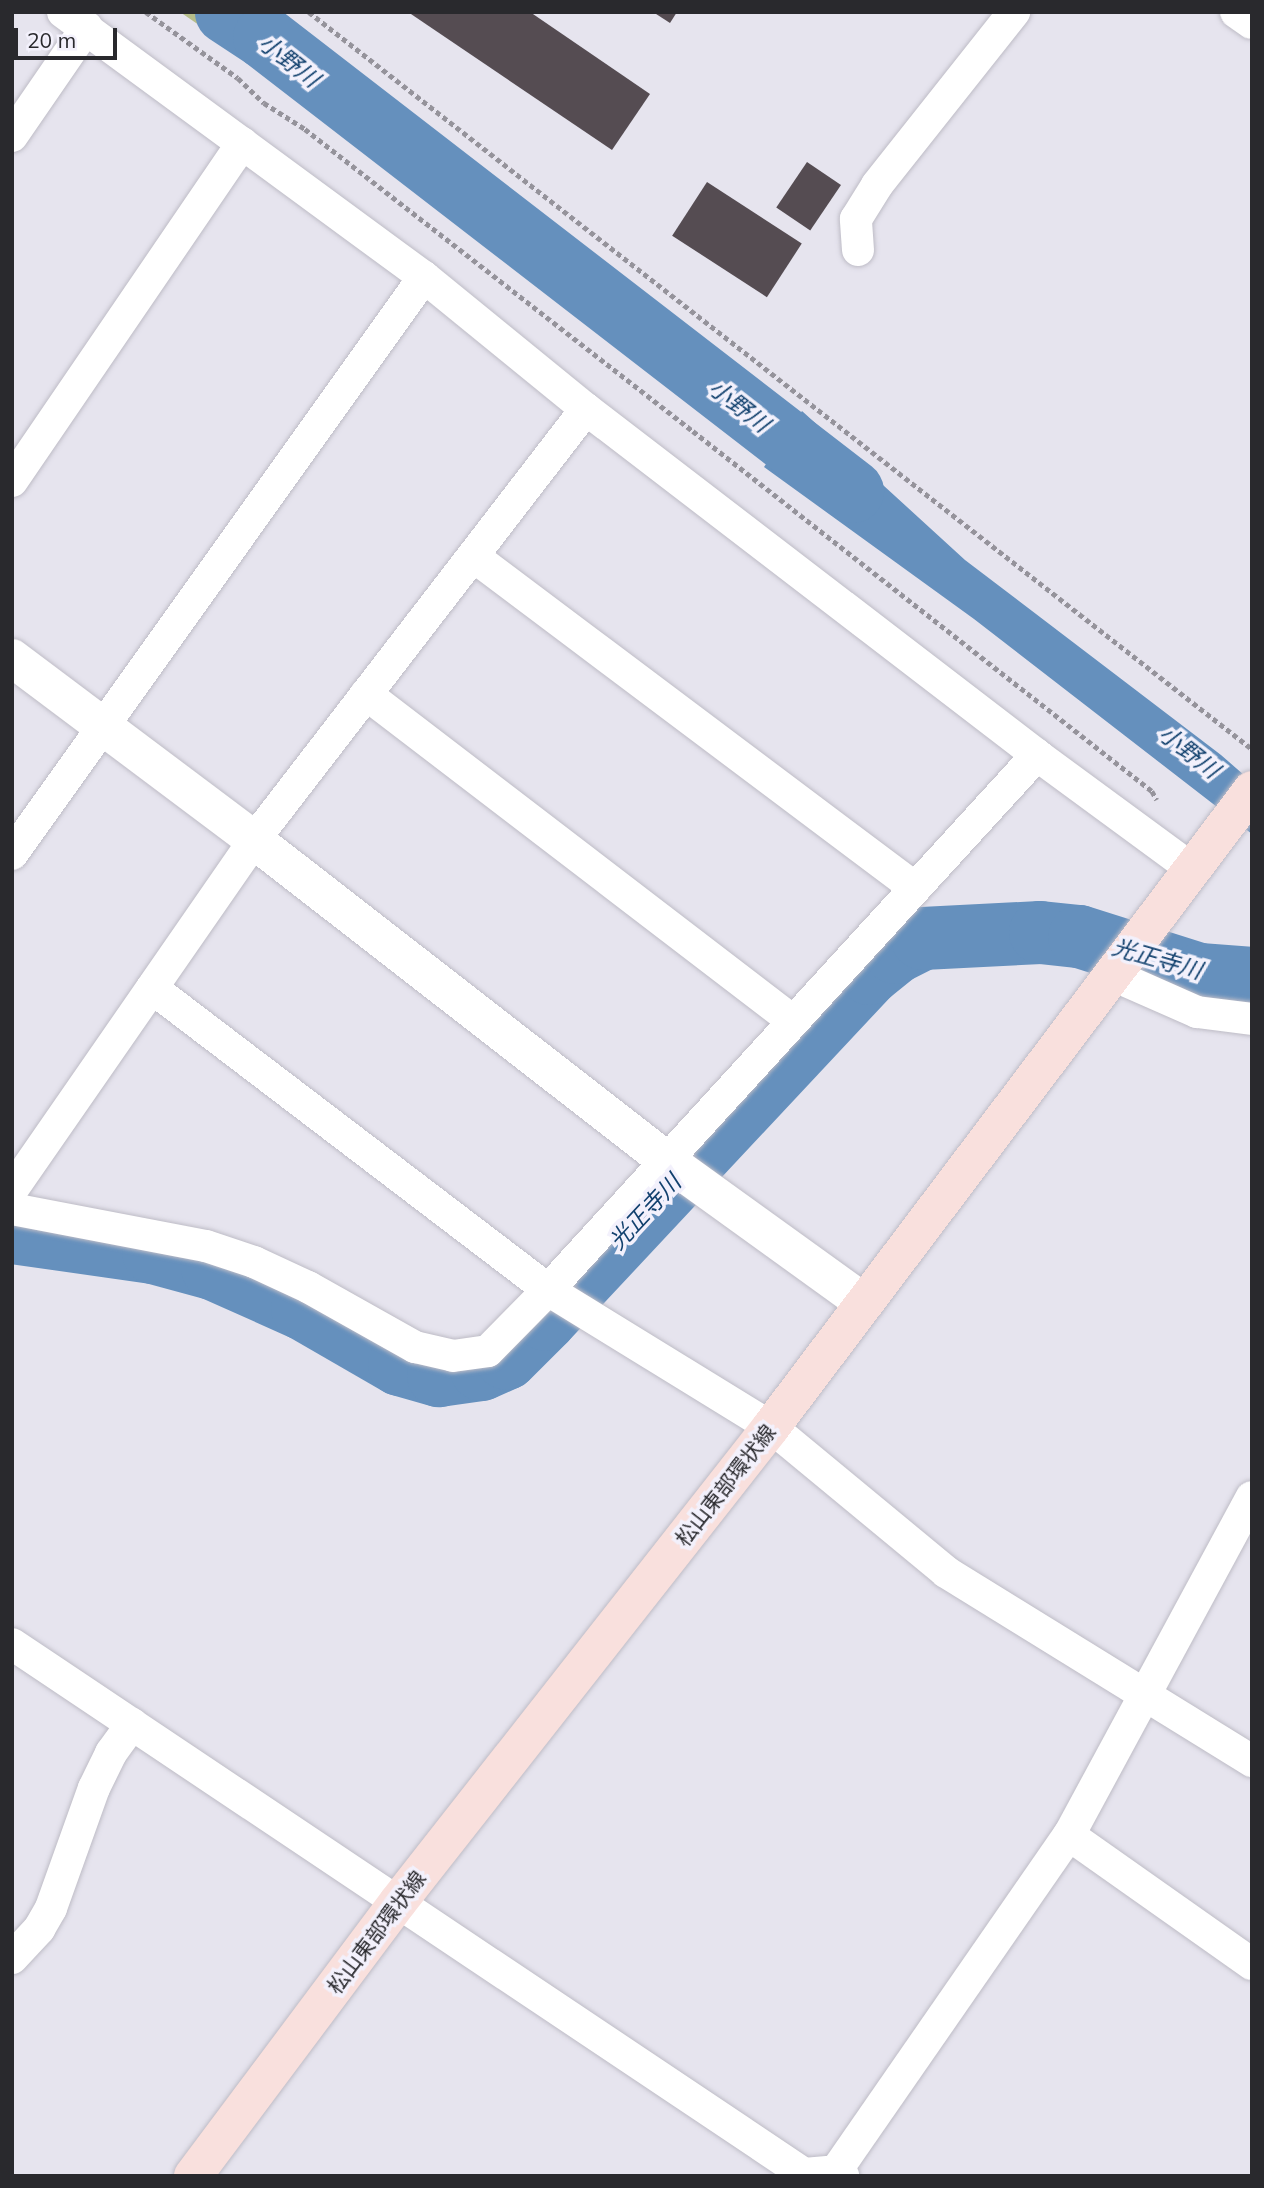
<!DOCTYPE html>
<html>
<head>
<meta charset="utf-8">
<style>
	body { margin:0 }
	#map { position:relative; width:1264px; height:2188px; overflow:hidden; background:#e6e4ee; font-family:Mulish,"Noto Sans JP",sans-serif }
	div>[style] { position:absolute }
	.green>* { inset:0; background:#b5bd8a }
	.water>* { inset:0; background:#6590bd }
	.river>* { height:63px; margin:-31.5px; padding:0 31.5px; transform-origin:31.5px; border-radius:31.5px; background:#6590bd }
	.building>* { inset:0; background:#554c52; transform-origin:0 0 }
	.path>* { height:4.5px; margin-top:-2.25px; transform-origin:0; background:repeating-linear-gradient(90deg,#95939b 0 5px,transparent 0 8.5px) }
	.roads { filter:drop-shadow(0 0 2px #bebcc6) drop-shadow(0 0 2px #bebcc6) }
	.street>* { height:32px; margin:-16px; padding:0 16px; transform-origin:16px; border-radius:16px; background:#fff }
	.secondary>* { height:38px; margin:-19px; padding:0 19px; transform-origin:19px; border-radius:19px; background:#fff }
	.primary>* { height:38px; margin:-19px; padding:0 19px; transform-origin:19px; border-radius:19px; background:#f9e0dd }
	span { translate:-50% -50%; white-space:nowrap; text-align:center; line-height:1.15; -webkit-text-stroke:7px #f3f1fc; paint-order:stroke }
	.street-label { font-size:21px; color:#29292d }
	.water-label { font-size:23px; color:#12416e; font-style:italic }
	.frame { position:absolute; inset:0; border:14px solid #29292d; pointer-events:none }
	.scale { position:absolute; left:14px; top:28px; width:103px; height:32px; box-sizing:border-box; border:4px solid #29292d; border-top:0; padding-left:9px; font-size:21px; line-height:24px; white-space:nowrap; color:#29292d; -webkit-text-stroke:5px #f3f1fc; paint-order:stroke }
</style>
</head>
<body>
<div id="map">
	<div class="green">
		<div style="clip-path:polygon(180px 12px,260px 12px,378px 97px,657px 316px,797px 419px,771px 457px,263px 69px)"></div>
	</div>
	<div class="water">
		<div style="clip-path:polygon(802px 411px,965px 560px,1221px 755px,1252px 782px,1252px 834px,974px 619px,764px 467px)"></div>
	</div>
	<div class="river">
		<div style="left:226px;top:12px;width:45px;rotate:33.3deg"></div>
		<div style="left:264px;top:37px;width:743px;rotate:37.67deg"></div>
		<div style="left:12px;top:1232px;width:142px;rotate:8.1deg"></div>
		<div style="left:153px;top:1252px;width:61px;rotate:15.2deg"></div>
		<div style="left:212px;top:1268px;width:98px;rotate:24deg"></div>
		<div style="left:302px;top:1308px;width:112px;rotate:30deg"></div>
		<div style="left:399px;top:1364px;width:41px;rotate:15.8deg"></div>
		<div style="left:438px;top:1375px;width:43px;rotate:-7.9deg"></div>
		<div style="left:481px;top:1369px;width:27px;rotate:-24deg"></div>
		<div style="left:506px;top:1358px;width:55px;rotate:-45deg"></div>
		<div style="left:545px;top:1319px;width:474px;rotate:-46.9deg"></div>
		<div style="left:869px;top:973px;width:33px;rotate:-39deg"></div>
		<div style="left:895px;top:952px;width:30px;rotate:-27deg"></div>
		<div style="left:922px;top:938px;width:118px;rotate:-2.9deg"></div>
		<div style="left:1040px;top:932px;width:39px;rotate:6deg"></div>
		<div style="left:1079px;top:936px;width:126px;rotate:17.6deg"></div>
		<div style="left:1199px;top:974px;width:53px;rotate:4.3deg"></div>
	</div>
	<div class="building">
		<div style="clip-path:polygon(408px 12px,530px 12px,650px 94px,612px 150px)"></div>
		<div style="clip-path:polygon(653px 12px,677px 12px,670px 23px)"></div>
		<div style="left:807px;top:162px;width:41px;height:55px;rotate:34deg"></div>
		<div style="left:707px;top:182px;width:113px;height:64px;rotate:33deg"></div>
	</div>
	<div class="path">
		<div style="left:146px;top:12px;width:113px;rotate:35.7deg"></div>
		<div style="left:238px;top:78px;width:36px;rotate:44deg"></div>
		<div style="left:264px;top:103px;width:49px;rotate:32.4deg"></div>
		<div style="left:305px;top:129px;width:492px;rotate:37.9deg"></div>
		<div style="left:693px;top:431px;width:583px;rotate:38.11deg"></div>
		<div style="left:1152px;top:791px;width:10px;rotate:61deg"></div>
		<div style="left:309px;top:12px;width:1197px;rotate:38.01deg"></div>
	</div>
	<div class="roads">
		<div class="street">
			<div style="left:63px;top:12px;width:448px;rotate:36.3deg"></div>
			<div style="left:424px;top:277px;width:209px;rotate:39.2deg"></div>
			<div style="left:586px;top:409px;width:568px;rotate:37.49deg"></div>
			<div style="left:1037px;top:755px;width:191px;rotate:36.3deg"></div>
			<div style="left:1236px;top:12px;width:19px;rotate:35deg"></div>
			<div style="left:12px;top:136px;width:132px;rotate:-55.5deg"></div>
			<div style="left:858px;top:250px;width:31px;rotate:-94deg"></div>
			<div style="left:856px;top:219px;width:40px;rotate:-58deg"></div>
			<div style="left:877px;top:185px;width:221px;rotate:-51.6deg"></div>
			<div style="left:12px;top:481px;width:409px;rotate:-55.7deg"></div>
			<div style="left:473px;top:556px;width:553px;rotate:36.91deg"></div>
			<div style="left:366px;top:694px;width:538px;rotate:37.45deg"></div>
			<div style="left:12px;top:854px;width:709px;rotate:-54.47deg"></div>
			<div style="left:1113px;top:975px;width:92px;rotate:23.8deg"></div>
			<div style="left:1197px;top:1012px;width:55px;rotate:7.3deg"></div>
			<div style="left:152px;top:988px;width:498px;rotate:37.3deg"></div>
			<div style="left:548px;top:1290px;width:262px;rotate:31.6deg"></div>
			<div style="left:771px;top:1427px;width:227px;rotate:39.6deg"></div>
			<div style="left:946px;top:1572px;width:360px;rotate:31.7deg"></div>
			<div style="left:12px;top:1190px;width:426px;rotate:-55.3deg"></div>
			<div style="left:254px;top:840px;width:544px;rotate:-52.39deg"></div>
			<div style="left:12px;top:1209px;width:197px;rotate:10.8deg"></div>
			<div style="left:206px;top:1246px;width:51px;rotate:18.4deg"></div>
			<div style="left:254px;top:1262px;width:60px;rotate:24.8deg"></div>
			<div style="left:308px;top:1287px;width:123px;rotate:29.3deg"></div>
			<div style="left:415px;top:1347px;width:39px;rotate:13deg"></div>
			<div style="left:453px;top:1356px;width:35px;rotate:-8deg"></div>
			<div style="left:488px;top:1351px;width:86px;rotate:-45.5deg"></div>
			<div style="left:548px;top:1290px;width:725px;rotate:-47.57deg"></div>
			<div style="left:12px;top:1644px;width:953px;rotate:33.79deg"></div>
			<div style="left:804px;top:2174px;width:32px;rotate:-5deg"></div>
			<div style="left:836px;top:2171px;width:9px;rotate:36deg"></div>
			<div style="left:1069px;top:1835px;width:224px;rotate:35.2deg"></div>
			<div style="left:12px;top:1958px;width:40px;rotate:-47deg"></div>
			<div style="left:39px;top:1929px;width:24px;rotate:-60deg"></div>
			<div style="left:51px;top:1908px;width:127px;rotate:-70.3deg"></div>
			<div style="left:94px;top:1788px;width:39px;rotate:-64deg"></div>
			<div style="left:111px;top:1753px;width:36px;rotate:-54deg"></div>
			<div style="left:836px;top:2171px;width:409px;rotate:-55.3deg"></div>
			<div style="left:1069px;top:1835px;width:384px;rotate:-61.6deg"></div>
		</div>
		<div class="secondary">
			<div style="left:12px;top:658px;width:303px;rotate:36.9deg"></div>
			<div style="left:254px;top:840px;width:522px;rotate:37.84deg"></div>
			<div style="left:666px;top:1160px;width:243px;rotate:35.8deg"></div>
		</div>
		<div class="primary">
			<div style="left:193px;top:2176px;width:342px;rotate:-53.2deg"></div>
			<div style="left:398px;top:1902px;width:604px;rotate:-51.86deg"></div>
			<div style="left:771px;top:1427px;width:798px;rotate:-52.94deg"></div>
		</div>
	</div>
	<div class="street-label">
		<span style="left:725px;top:1485px;rotate:-52deg">松山東部環状線</span>
		<span style="left:376px;top:1932px;rotate:-53deg">松山東部環状線</span>
	</div>
	<div class="water-label">
		<span style="left:289px;top:61px;rotate:38deg">小野川</span>
		<span style="left:739px;top:406px;rotate:38deg">小野川</span>
		<span style="left:1189px;top:752px;rotate:38deg">小野川</span>
		<span style="left:1157px;top:959px;rotate:16deg">光正寺川</span>
		<span style="left:645px;top:1212px;rotate:-47deg">光正寺川</span>
	</div>
	<div class="frame"></div>
	<div class="scale">20 m</div>
</div>
</body>
</html>
